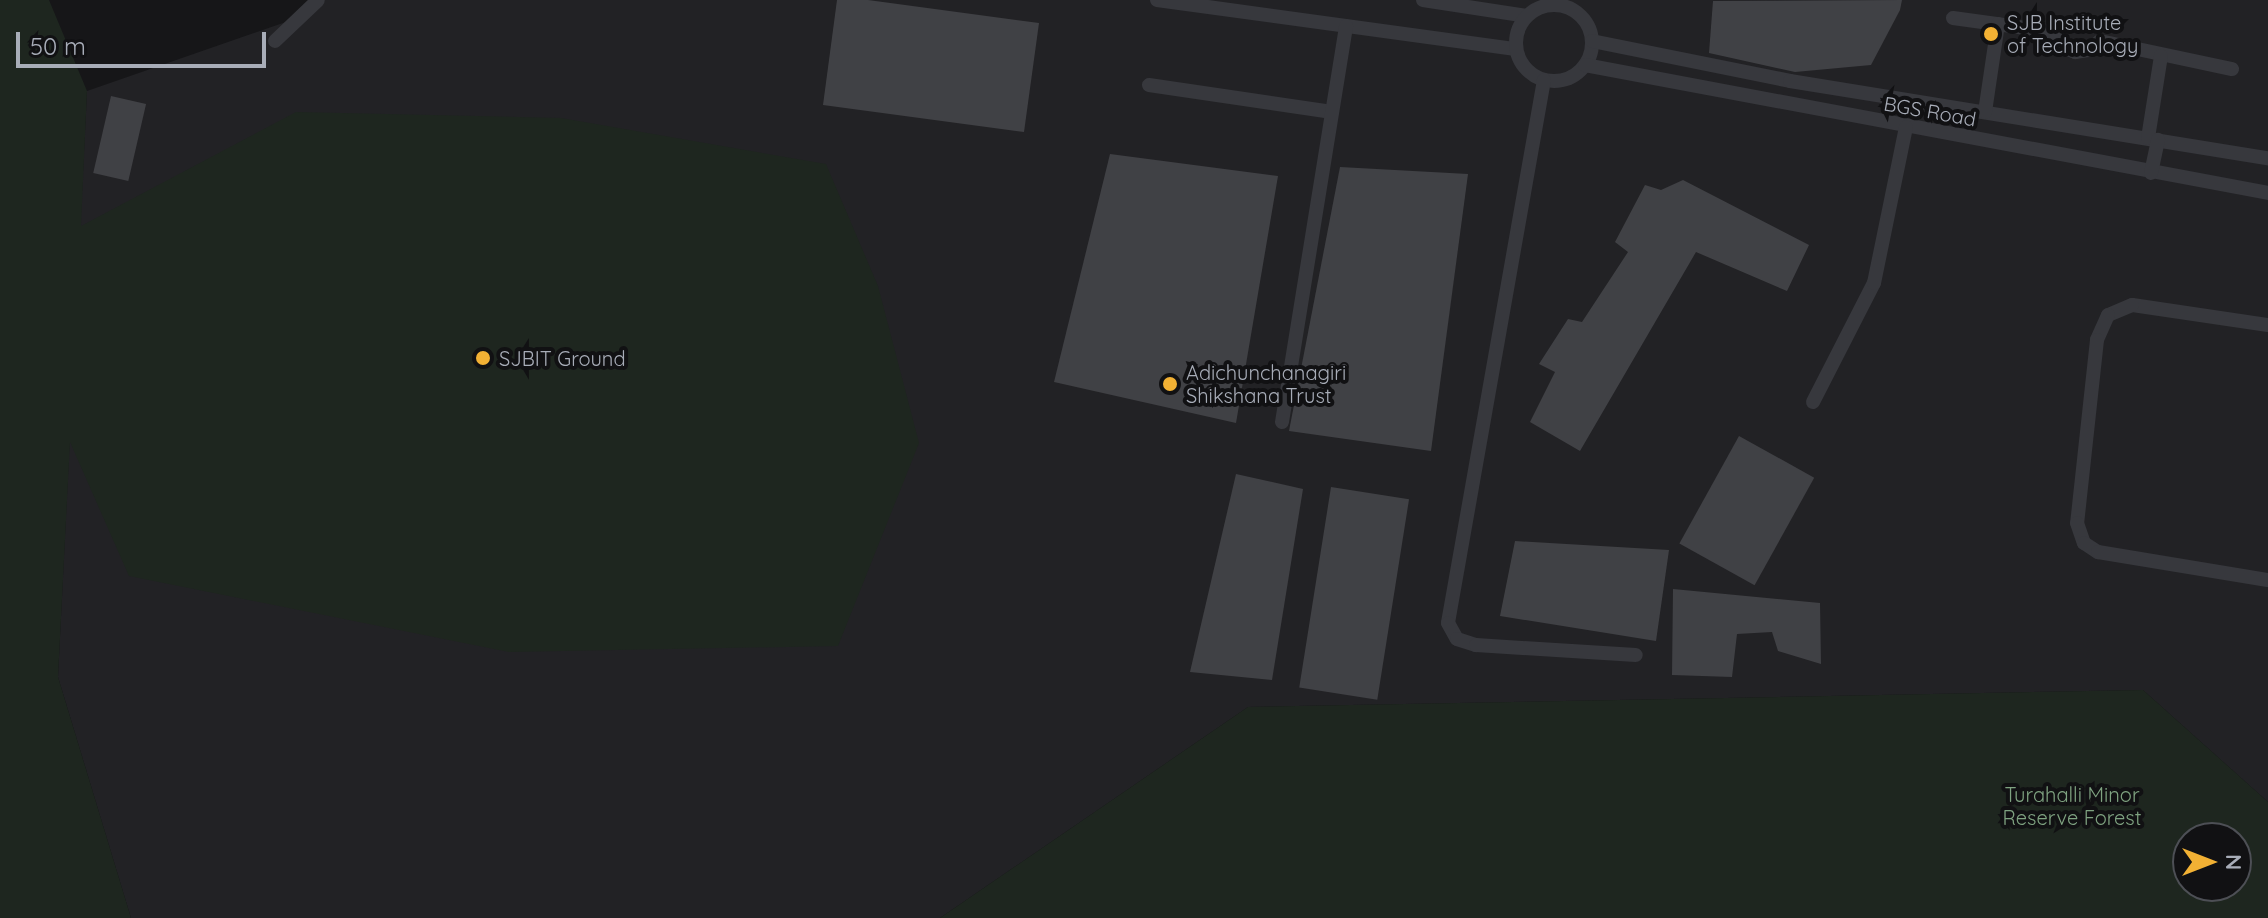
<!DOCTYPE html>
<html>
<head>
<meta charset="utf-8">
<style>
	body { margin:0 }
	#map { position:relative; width:2268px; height:918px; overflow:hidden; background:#161618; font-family:Quicksand,sans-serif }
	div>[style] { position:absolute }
	.built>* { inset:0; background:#222225 }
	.green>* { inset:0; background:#1e261f }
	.building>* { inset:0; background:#404145; transform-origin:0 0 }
	.service>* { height:14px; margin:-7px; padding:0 7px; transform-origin:7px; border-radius:7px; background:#37383d }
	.service>.ring { margin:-7px; padding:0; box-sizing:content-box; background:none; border:14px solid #37383d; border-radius:50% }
	.dots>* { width:22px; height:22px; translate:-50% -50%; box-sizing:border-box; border:4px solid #111113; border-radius:50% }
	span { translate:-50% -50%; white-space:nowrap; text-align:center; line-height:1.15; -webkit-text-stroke:8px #111113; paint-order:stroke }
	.poi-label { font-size:20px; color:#a8adb8 }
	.left { translate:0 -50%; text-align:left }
	.street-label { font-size:20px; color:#a8adb8 }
	.park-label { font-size:20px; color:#7fa381 }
	.north { position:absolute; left:2172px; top:822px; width:80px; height:80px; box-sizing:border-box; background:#111113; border:2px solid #4d4f55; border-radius:50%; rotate:90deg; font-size:22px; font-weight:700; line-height:32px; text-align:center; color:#a8adb8 }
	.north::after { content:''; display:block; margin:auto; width:28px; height:36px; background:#f2b134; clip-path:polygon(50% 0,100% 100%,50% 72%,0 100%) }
	.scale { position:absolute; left:16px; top:32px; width:250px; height:36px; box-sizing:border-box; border:4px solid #a8adb8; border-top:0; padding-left:10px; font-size:24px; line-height:28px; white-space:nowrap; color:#a8adb8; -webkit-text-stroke:6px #111113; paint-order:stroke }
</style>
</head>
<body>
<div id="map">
	<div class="built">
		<div style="clip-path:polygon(322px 0,2268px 0,2268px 802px,2143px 690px,1248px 707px,940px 918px,131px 918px,58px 677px,87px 91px,306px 15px)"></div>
	</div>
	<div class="green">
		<div style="clip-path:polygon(0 0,49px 0,87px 91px,81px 226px,296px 112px,561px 118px,826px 164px,878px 286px,919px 443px,838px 646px,509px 652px,129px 576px,70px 442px,58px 677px,131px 918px,0 918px)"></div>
		<div style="clip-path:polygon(evenodd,2143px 690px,2268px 802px,2268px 918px,940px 918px,1248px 707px,2143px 690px,2188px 838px,2236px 838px,2236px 886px,2188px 886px,2188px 838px)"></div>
	</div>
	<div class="building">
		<div style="clip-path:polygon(837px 0,868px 0,1039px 23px,1024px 132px,823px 105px)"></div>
		<div style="clip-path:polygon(1902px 0,1900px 10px,1871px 65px,1795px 72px,1709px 53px,1713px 1px)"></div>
		<div style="left:111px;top:96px;width:36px;height:79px;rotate:13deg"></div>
		<div style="clip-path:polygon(1110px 154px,1278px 176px,1236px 423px,1054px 382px)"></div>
		<div style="clip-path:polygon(1340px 167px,1468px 174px,1431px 451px,1289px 431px)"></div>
		<div style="clip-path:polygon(1683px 180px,1809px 245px,1787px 291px,1696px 252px,1580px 451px,1530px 422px,1555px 372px,1539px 364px,1568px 319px,1582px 322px,1628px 252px,1615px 242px,1645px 185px,1661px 190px)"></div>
		<div style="left:1739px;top:436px;width:86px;height:123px;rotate:29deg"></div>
		<div style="clip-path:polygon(1236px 474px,1303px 489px,1272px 680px,1190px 672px)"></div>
		<div style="left:1331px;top:487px;width:79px;height:203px;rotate:9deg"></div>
		<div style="clip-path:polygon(1515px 541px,1669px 550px,1656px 641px,1500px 616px)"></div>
		<div style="clip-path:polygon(1673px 589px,1820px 603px,1821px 664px,1778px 651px,1772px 632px,1737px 634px,1732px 677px,1672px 675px)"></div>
	</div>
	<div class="service">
		<div style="left:1157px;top:0;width:362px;rotate:7.8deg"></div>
		<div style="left:1423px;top:0;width:104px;rotate:8.8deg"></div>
		<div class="ring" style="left:1516px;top:5px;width:62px;height:62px"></div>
		<div style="left:1953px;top:18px;width:103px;rotate:7.8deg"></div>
		<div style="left:2055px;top:32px;width:19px;rotate:58deg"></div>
		<div style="left:2065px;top:48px;width:11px;rotate:22deg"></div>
		<div style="left:2075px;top:52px;width:15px;rotate:-8deg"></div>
		<div style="left:2090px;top:50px;width:13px;rotate:-42deg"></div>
		<div style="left:2100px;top:41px;width:135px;rotate:12deg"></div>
		<div style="left:275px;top:41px;width:59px;rotate:-43.6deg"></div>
		<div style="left:1592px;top:41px;width:202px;rotate:11.4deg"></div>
		<div style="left:1790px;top:81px;width:484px;rotate:9.2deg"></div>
		<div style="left:1585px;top:65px;width:695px;rotate:10.61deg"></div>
		<div style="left:1544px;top:80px;width:551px;rotate:100.03deg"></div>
		<div style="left:1448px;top:623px;width:18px;rotate:61deg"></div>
		<div style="left:1457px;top:639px;width:20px;rotate:18deg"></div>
		<div style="left:1476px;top:645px;width:160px;rotate:3.6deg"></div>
		<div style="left:1149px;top:85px;width:185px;rotate:8.4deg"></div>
		<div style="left:1985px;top:112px;width:89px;rotate:-81.6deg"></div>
		<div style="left:2148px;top:138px;width:83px;rotate:-81deg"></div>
		<div style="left:2151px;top:173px;width:34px;rotate:-78deg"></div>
		<div style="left:2268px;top:325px;width:137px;rotate:-171.6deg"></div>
		<div style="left:2132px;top:305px;width:26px;rotate:157deg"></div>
		<div style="left:2108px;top:315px;width:27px;rotate:114deg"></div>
		<div style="left:2097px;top:340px;width:184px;rotate:96.2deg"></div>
		<div style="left:2077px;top:523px;width:21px;rotate:71deg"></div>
		<div style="left:2084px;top:543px;width:17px;rotate:33deg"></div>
		<div style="left:2098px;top:552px;width:172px;rotate:9.4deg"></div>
		<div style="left:1813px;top:402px;width:134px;rotate:-62.9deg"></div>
		<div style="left:1874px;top:283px;width:159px;rotate:-78.4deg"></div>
		<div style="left:1282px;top:422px;width:401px;rotate:-80.8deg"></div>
	</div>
	<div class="dots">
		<div style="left:1991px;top:34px;background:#f2b134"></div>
		<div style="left:483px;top:358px;background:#f2b134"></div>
		<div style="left:1170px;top:384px;background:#f2b134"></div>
	</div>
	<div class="poi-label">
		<span class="left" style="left:2007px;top:34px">SJB Institute<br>of Technology</span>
		<span class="left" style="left:499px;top:358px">SJBIT Ground</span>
		<span class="left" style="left:1186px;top:384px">Adichunchanagiri<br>Shikshana Trust</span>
	</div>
	<div class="street-label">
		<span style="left:1930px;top:111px;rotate:10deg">BGS Road</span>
	</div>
	<div class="park-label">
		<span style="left:2072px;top:806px">Turahalli Minor<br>Reserve Forest</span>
	</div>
	<div class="north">N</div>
	<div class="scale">50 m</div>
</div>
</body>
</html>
